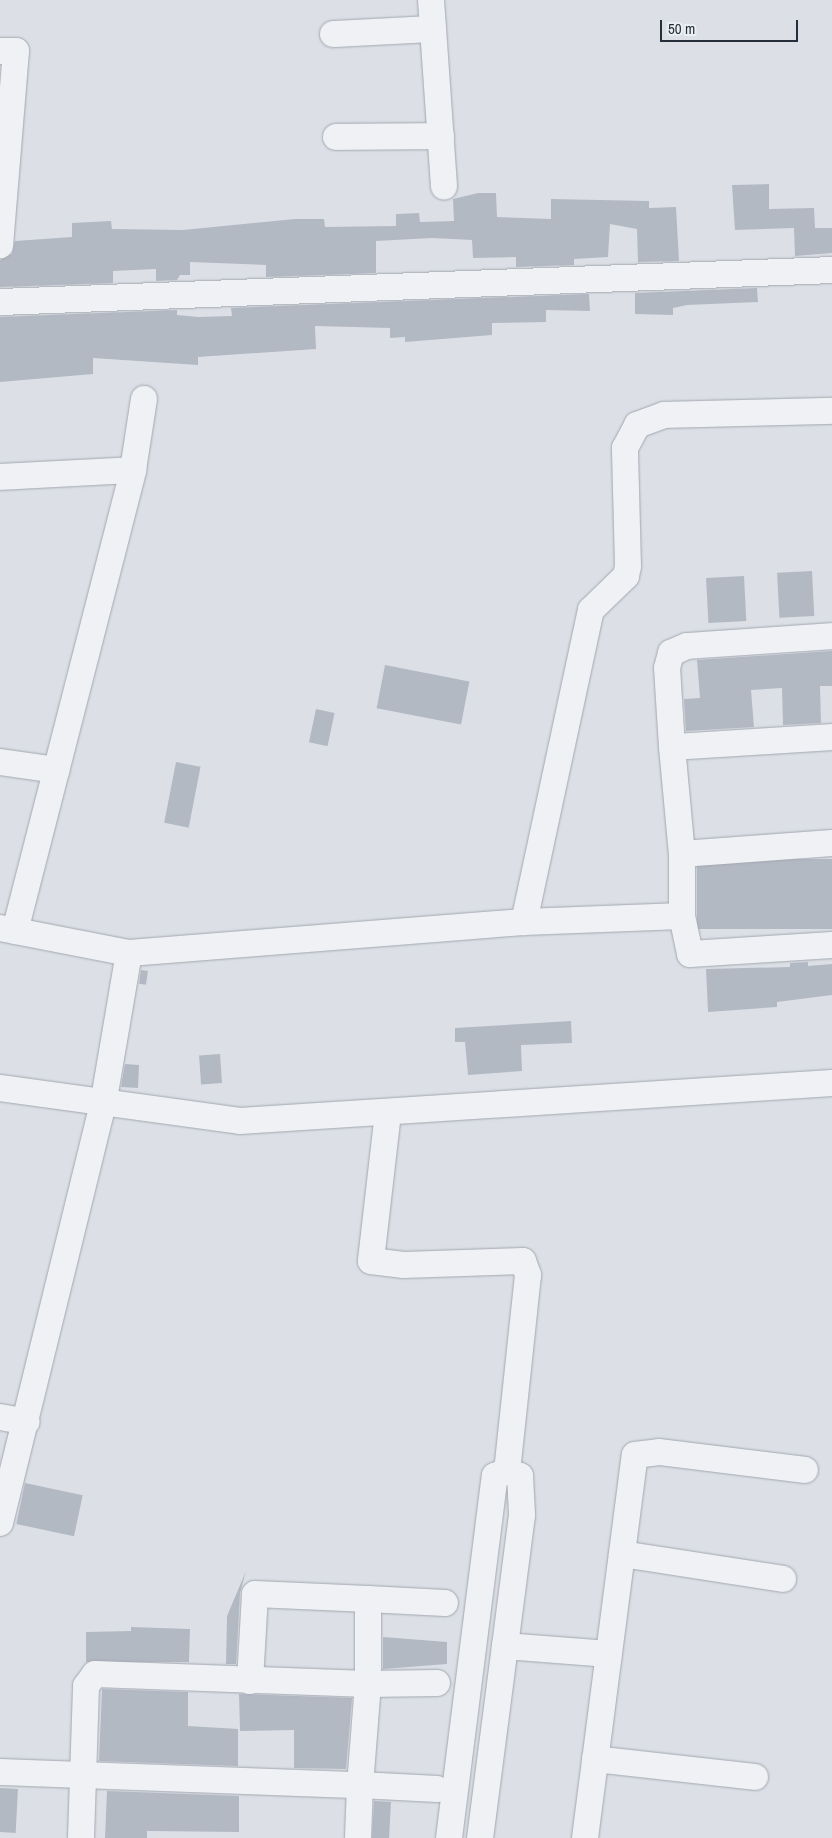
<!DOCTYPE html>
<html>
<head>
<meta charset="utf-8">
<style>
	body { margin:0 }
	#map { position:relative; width:832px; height:1838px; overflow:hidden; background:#dce0e6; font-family:"Archivo Narrow",sans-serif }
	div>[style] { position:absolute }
	.building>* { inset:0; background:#b3b9c3; transform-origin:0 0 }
	.roads { filter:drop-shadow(0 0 1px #a2a7b0) drop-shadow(0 0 1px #a2a7b0) }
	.minor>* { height:26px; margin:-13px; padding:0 13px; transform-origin:13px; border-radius:13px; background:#eff1f5 }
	span { translate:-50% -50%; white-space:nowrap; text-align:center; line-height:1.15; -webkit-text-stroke:4.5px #ebeff4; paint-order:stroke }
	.scale { position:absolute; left:660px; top:20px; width:138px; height:22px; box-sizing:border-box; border:2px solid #262e3c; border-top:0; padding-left:6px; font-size:15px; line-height:18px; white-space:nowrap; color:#262e3c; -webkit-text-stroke:4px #ebeff4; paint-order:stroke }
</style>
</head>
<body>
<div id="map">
	<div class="building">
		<div style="clip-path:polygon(769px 184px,769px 209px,814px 208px,815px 228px,832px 228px,832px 253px,795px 256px,794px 228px,735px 230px,732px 185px)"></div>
		<div style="clip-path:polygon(478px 193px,496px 193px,497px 217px,551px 219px,551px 199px,649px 201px,649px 208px,676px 207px,679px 261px,638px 262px,637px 229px,610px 224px,608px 257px,574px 259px,574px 265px,516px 267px,516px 257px,473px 258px,472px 240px,432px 238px,376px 241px,376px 273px,266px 277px,266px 265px,190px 262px,190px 275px,180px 275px,177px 280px,156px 281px,156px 269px,113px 271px,113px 283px,0 287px,0 260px,12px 254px,15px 241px,72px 237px,72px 223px,111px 221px,112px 229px,183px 230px,295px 219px,324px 219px,325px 227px,396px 226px,396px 214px,419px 213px,420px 222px,454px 221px,453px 199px)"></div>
		<div style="clip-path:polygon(757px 288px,758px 302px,687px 305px,673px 308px,673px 315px,635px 314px,635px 293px)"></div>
		<div style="clip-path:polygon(589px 294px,590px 311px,546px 310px,546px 322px,492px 323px,492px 335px,405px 342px,405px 337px,390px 338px,390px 328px,315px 326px,316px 349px,198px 357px,198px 365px,93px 358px,93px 374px,0 382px,0 317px,177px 310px,177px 315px,198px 317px,232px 316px,231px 308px)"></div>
		<div style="left:812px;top:571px;width:45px;height:35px;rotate:87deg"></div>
		<div style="left:744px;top:576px;width:45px;height:38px;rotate:87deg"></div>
		<div style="clip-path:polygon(832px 651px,832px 686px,820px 686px,821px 723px,783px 725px,782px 688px,751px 690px,754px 727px,686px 731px,684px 699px,700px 698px,697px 660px)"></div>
		<div style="left:385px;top:665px;width:86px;height:44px;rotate:11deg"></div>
		<div style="left:316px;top:709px;width:19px;height:34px;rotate:12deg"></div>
		<div style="left:176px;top:762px;width:25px;height:62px;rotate:11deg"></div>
		<div style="left:832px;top:859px;width:70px;height:135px;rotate:90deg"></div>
		<div style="clip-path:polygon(808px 962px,808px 966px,832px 964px,832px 995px,777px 1002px,777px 1007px,708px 1012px,706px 969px,790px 967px,790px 963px)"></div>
		<div style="left:141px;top:970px;width:7px;height:14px;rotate:8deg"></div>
		<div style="clip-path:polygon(571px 1021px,572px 1043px,521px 1045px,522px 1071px,468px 1075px,465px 1042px,455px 1042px,455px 1028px)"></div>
		<div style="left:220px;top:1054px;width:29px;height:21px;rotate:86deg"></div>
		<div style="clip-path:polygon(125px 1064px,139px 1065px,138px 1088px,121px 1087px)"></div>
		<div style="left:25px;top:1483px;width:59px;height:42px;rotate:12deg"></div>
		<div style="clip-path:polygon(246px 1571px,240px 1593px,236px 1664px,226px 1664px,227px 1616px)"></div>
		<div style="clip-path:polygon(131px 1627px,190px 1629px,189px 1662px,86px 1662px,86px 1632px,131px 1631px)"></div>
		<div style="clip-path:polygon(383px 1637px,447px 1642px,447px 1664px,383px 1669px)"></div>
		<div style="clip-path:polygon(102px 1689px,188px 1692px,188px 1726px,238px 1729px,238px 1766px,99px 1761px)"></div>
		<div style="clip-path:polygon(239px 1694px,352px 1698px,346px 1769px,294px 1768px,294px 1730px,240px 1731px)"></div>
		<div style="left:0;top:1788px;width:18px;height:44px;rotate:3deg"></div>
		<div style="clip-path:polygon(107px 1791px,239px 1796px,239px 1832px,147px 1831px,147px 1838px,105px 1838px)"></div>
		<div style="left:374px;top:1801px;width:17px;height:37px;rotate:3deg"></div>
	</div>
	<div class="roads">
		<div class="minor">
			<div style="left:431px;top:0;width:187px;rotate:86deg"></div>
			<div style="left:333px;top:34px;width:100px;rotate:-2.9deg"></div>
			<div style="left:0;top:51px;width:16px"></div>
			<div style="left:16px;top:51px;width:195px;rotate:94.7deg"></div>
			<div style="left:336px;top:137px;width:105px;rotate:-0.5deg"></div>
			<div style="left:0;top:302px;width:833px;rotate:-2.2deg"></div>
			<div style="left:0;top:477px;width:133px;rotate:-3deg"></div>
			<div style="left:832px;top:737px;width:160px;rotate:176.4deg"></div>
			<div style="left:672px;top:747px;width:107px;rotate:84.7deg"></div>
			<div style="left:682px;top:854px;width:150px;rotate:-4.2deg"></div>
			<div style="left:672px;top:747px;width:79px;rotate:-93.6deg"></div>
			<div style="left:667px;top:668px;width:16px;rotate:-75deg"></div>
			<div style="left:671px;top:653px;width:17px;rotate:-24deg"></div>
			<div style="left:687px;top:646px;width:145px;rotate:-3.9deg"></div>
			<div style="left:0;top:762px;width:57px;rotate:8.1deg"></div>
			<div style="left:682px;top:854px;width:62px;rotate:90deg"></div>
			<div style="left:682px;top:916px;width:39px;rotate:78deg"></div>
			<div style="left:690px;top:954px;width:142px;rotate:-3.6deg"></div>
			<div style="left:524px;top:922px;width:319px;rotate:-77.9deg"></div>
			<div style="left:591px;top:610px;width:49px;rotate:-44.2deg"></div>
			<div style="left:626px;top:576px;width:10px;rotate:-79deg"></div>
			<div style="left:628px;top:566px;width:118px;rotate:-91.5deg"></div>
			<div style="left:625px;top:448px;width:26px;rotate:-62deg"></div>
			<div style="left:637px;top:425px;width:29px;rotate:-20deg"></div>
			<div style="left:664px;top:415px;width:168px;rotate:-1.4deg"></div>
			<div style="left:0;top:928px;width:131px;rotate:11deg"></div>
			<div style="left:129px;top:953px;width:396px;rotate:-4.5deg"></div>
			<div style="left:524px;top:922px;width:158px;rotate:-2.2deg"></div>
			<div style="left:15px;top:931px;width:476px;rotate:-75.6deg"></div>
			<div style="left:133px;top:470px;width:72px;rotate:-81.2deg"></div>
			<div style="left:0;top:1088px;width:242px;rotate:7.8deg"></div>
			<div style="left:240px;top:1121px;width:593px;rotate:-3.67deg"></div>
			<div style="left:388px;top:1113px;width:149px;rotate:96.6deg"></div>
			<div style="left:371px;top:1261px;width:33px;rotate:7deg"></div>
			<div style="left:404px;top:1265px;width:119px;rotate:-1.9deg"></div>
			<div style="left:523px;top:1261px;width:15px;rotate:70deg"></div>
			<div style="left:528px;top:1275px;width:197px;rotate:96.1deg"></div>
			<div style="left:0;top:1417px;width:27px;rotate:10deg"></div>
			<div style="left:0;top:1523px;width:437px;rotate:-76.2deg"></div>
			<div style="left:104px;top:1099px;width:148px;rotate:-80.3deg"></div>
			<div style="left:622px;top:1554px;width:163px;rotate:8.8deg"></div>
			<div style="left:505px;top:1646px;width:104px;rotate:4.4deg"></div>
			<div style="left:250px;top:1681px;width:87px;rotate:-86.7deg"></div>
			<div style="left:255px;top:1594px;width:113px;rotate:2.5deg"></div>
			<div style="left:437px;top:1683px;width:69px;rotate:179.2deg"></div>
			<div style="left:368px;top:1684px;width:85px;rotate:-90deg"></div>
			<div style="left:368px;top:1599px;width:77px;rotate:3deg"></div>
			<div style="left:595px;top:1759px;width:161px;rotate:6.4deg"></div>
			<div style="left:0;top:1772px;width:360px;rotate:2.1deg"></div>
			<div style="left:360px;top:1785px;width:53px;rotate:92.2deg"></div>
			<div style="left:81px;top:1838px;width:152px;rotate:-88.1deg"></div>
			<div style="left:86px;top:1686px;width:15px;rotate:-53deg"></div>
			<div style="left:95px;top:1674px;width:273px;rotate:2.1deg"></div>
			<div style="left:368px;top:1684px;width:101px;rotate:94.5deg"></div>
			<div style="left:360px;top:1785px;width:77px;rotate:3deg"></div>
			<div style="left:449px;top:1838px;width:365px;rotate:-82.8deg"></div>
			<div style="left:495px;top:1476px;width:13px;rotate:-23deg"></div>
			<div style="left:507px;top:1471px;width:14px;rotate:21deg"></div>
			<div style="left:520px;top:1476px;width:39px;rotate:87deg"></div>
			<div style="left:522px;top:1515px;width:326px;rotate:97.4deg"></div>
			<div style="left:585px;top:1838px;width:386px;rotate:-82.6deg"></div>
			<div style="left:635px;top:1455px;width:24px;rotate:-7deg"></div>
			<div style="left:659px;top:1452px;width:147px;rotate:7deg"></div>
		</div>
	</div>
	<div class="scale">50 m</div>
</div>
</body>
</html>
